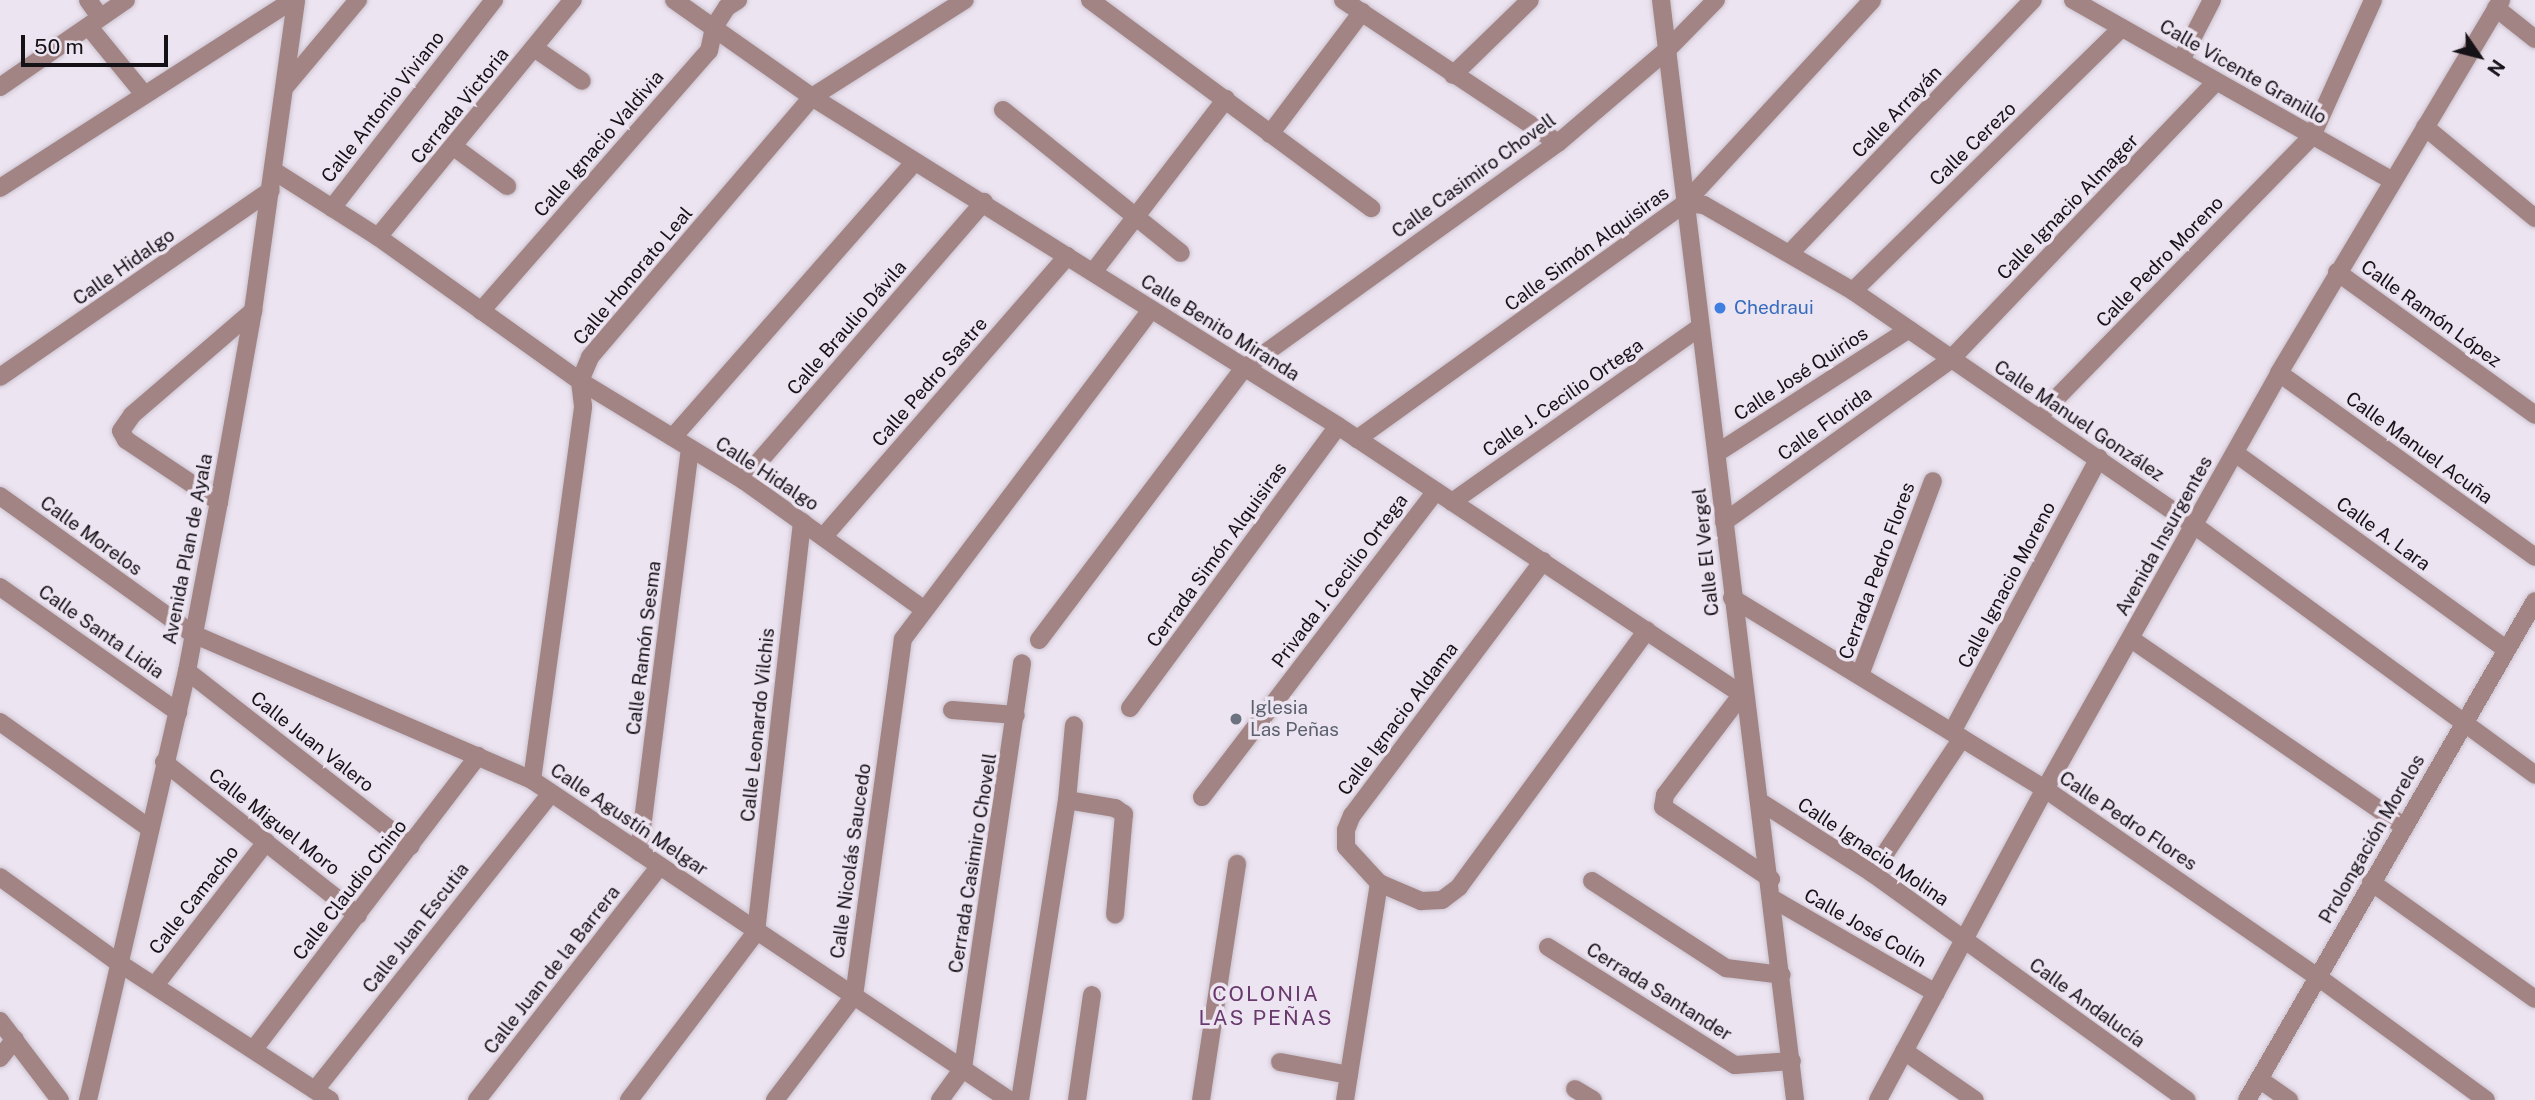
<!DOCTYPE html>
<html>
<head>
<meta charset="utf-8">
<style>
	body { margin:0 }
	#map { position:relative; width:2535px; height:1100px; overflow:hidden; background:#ede4f1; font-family:"Public Sans",sans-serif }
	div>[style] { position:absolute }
	.roads { filter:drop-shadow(0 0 2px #cac2ce) drop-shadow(0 0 2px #cac2ce) }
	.minor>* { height:18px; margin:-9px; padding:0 9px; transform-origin:9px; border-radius:9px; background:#a28484 }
	.dots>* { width:19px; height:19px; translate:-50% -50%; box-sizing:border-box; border:4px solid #ede4f1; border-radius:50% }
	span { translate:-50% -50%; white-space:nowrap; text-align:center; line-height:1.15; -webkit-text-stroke:7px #ede4f1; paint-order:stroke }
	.street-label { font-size:19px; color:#151217 }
	.shop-label { font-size:19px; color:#366cbe }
	.left { translate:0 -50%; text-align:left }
	.worship-label { font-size:19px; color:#5b616d }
	.neighbourhood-label { font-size:21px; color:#68396d; letter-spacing:2px }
	.north { position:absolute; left:2444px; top:21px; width:70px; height:70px; -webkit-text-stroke:5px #ede4f1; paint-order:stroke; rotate:125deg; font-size:19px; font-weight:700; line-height:28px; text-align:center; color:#151217 }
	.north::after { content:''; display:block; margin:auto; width:24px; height:32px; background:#151217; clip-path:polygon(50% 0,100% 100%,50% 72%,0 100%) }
	.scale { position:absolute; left:21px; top:35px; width:147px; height:32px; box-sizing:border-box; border:4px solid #151217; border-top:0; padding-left:9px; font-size:21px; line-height:24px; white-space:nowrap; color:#151217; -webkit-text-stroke:5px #ede4f1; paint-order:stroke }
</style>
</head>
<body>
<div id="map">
	<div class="roads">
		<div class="minor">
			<div style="left:88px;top:0;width:21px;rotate:55deg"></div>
			<div style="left:674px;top:0;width:169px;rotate:35.1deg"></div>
			<div style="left:812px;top:97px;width:620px;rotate:32.02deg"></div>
			<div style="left:1338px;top:426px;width:485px;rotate:33.6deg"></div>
			<div style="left:1090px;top:0;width:350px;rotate:36.5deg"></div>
			<div style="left:1343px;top:0;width:258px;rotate:33.6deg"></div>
			<div style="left:1661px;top:0;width:1108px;rotate:83.05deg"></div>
			<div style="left:2073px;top:0;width:365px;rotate:29.5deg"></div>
			<div style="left:2496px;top:8px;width:50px;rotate:38.5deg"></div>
			<div style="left:89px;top:27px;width:85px;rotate:50.7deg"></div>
			<div style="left:534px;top:48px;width:58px;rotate:34.5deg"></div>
			<div style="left:2181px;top:60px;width:68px;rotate:-62.7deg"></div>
			<div style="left:1453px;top:75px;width:107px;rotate:-44.2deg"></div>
			<div style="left:0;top:87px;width:153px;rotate:-34.6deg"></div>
			<div style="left:285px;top:87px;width:114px;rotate:-50deg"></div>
			<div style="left:1003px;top:110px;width:228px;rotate:38.8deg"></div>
			<div style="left:2425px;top:127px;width:143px;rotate:39.6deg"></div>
			<div style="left:1270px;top:134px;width:153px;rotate:-53deg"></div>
			<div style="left:454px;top:147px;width:66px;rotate:36.3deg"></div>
			<div style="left:274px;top:171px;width:123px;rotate:32.4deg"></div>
			<div style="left:378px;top:237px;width:248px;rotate:35.5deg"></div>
			<div style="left:580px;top:381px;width:191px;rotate:31.3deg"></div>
			<div style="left:743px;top:480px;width:220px;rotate:35.6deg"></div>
			<div style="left:0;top:188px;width:348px;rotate:-32.7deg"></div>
			<div style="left:1685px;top:203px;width:19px;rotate:6deg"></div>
			<div style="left:1704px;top:205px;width:172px;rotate:30deg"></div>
			<div style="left:1853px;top:291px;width:414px;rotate:34.5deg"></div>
			<div style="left:2194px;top:525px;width:423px;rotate:36.2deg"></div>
			<div style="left:332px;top:208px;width:264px;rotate:-52.1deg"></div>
			<div style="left:378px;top:237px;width:307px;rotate:-50.6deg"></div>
			<div style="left:1790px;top:253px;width:351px;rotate:-46.2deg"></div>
			<div style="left:1094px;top:271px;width:217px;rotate:-52.5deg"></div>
			<div style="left:2337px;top:272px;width:244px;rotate:35.8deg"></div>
			<div style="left:1853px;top:291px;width:376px;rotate:-44.4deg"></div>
			<div style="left:481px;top:311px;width:346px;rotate:-48.8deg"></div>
			<div style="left:709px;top:51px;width:25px;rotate:-78deg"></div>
			<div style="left:714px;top:27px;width:24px;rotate:-57deg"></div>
			<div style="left:727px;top:7px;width:13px;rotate:-32deg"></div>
			<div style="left:2279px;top:373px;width:315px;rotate:35.7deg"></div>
			<div style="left:0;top:377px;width:329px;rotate:-34.6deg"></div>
			<div style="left:2038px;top:417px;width:392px;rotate:-45.7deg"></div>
			<div style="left:2312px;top:136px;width:149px;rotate:-65.8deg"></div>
			<div style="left:673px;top:437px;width:366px;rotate:-48.7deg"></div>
			<div style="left:1357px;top:439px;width:404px;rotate:-35.7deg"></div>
			<div style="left:1685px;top:203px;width:276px;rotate:-47.3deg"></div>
			<div style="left:1717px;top:453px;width:227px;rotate:-32.8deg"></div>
			<div style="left:2235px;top:453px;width:334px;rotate:35.9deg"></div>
			<div style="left:743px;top:480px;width:368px;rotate:-49.1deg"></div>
			<div style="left:0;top:496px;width:237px;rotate:35.6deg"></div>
			<div style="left:193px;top:634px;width:369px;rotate:23.3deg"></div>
			<div style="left:532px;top:780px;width:574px;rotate:33.86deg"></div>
			<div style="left:219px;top:502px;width:112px;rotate:-146.3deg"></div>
			<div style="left:126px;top:440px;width:10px;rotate:-119deg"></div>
			<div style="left:121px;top:431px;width:19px;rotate:-55deg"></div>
			<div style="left:132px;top:415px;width:160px;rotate:-40.7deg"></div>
			<div style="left:1452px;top:502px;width:302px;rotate:-35.2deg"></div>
			<div style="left:1724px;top:522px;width:278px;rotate:-35.6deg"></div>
			<div style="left:1950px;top:360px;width:385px;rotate:-46.3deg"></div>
			<div style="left:824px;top:536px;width:371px;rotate:-49deg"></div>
			<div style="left:1543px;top:561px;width:318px;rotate:126.9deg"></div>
			<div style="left:1352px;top:815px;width:16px;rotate:112deg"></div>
			<div style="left:1346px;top:830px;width:17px;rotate:90deg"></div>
			<div style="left:1346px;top:847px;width:49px;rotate:47.5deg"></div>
			<div style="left:1379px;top:883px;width:46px;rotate:23.2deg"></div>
			<div style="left:1421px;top:901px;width:21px;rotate:-3deg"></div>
			<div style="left:1442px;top:900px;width:21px;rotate:-37deg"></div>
			<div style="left:1459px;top:887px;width:318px;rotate:-53.8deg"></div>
			<div style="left:0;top:587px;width:218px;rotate:35.1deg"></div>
			<div style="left:1732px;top:598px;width:367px;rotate:31.4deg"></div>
			<div style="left:2045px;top:789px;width:331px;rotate:34.6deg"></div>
			<div style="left:2318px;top:977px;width:208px;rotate:36.2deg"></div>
			<div style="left:2131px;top:639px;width:332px;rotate:34.5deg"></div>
			<div style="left:1039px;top:640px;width:339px;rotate:-53deg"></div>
			<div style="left:1243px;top:369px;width:388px;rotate:-35.7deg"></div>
			<div style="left:1558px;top:143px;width:143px;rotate:-40.5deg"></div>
			<div style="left:1667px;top:50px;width:70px;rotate:-45.6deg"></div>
			<div style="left:187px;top:671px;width:284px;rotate:38deg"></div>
			<div style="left:1860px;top:675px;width:207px;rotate:-69.4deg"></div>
			<div style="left:1742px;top:694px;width:127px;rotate:127.3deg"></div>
			<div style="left:1665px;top:795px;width:12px;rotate:99deg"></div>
			<div style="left:1663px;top:807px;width:130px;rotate:33.7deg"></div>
			<div style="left:1130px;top:708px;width:350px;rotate:-53.6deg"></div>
			<div style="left:952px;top:710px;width:64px;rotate:4.5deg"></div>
			<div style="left:0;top:722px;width:181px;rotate:35.4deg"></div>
			<div style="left:1952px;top:732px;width:311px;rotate:-61.8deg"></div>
			<div style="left:164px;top:762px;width:247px;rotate:38.3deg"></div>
			<div style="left:532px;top:780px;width:377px;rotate:-82.2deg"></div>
			<div style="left:583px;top:406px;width:25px;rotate:-97deg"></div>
			<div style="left:580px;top:381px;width:26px;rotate:-67deg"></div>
			<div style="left:590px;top:357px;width:342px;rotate:-49.5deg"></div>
			<div style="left:812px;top:97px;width:181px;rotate:-32.4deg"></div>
			<div style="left:1202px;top:797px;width:385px;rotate:-52.6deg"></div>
			<div style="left:1067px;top:800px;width:49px;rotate:9.5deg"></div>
			<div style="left:1115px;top:808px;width:11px;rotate:34deg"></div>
			<div style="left:1124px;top:814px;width:101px;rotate:95.1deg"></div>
			<div style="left:1759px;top:801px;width:134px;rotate:32.5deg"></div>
			<div style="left:1872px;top:873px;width:388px;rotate:35.8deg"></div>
			<div style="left:639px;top:852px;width:406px;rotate:-82.8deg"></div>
			<div style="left:1872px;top:873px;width:162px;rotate:-56.3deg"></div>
			<div style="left:0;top:877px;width:143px;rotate:35.9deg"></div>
			<div style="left:116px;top:961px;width:255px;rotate:33deg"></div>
			<div style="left:1592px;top:881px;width:160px;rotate:33deg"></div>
			<div style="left:1726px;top:968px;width:56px;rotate:7.1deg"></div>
			<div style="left:2371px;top:882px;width:201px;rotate:35.5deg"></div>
			<div style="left:1773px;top:899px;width:188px;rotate:30deg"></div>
			<div style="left:1548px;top:947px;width:221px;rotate:32.3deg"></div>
			<div style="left:1735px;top:1065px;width:57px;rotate:-4deg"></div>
			<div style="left:156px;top:984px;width:180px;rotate:-52.2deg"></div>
			<div style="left:0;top:1021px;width:99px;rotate:52.8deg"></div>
			<div style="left:254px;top:1049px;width:369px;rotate:-52.6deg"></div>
			<div style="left:1904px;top:1051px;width:86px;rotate:34.6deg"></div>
			<div style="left:0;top:1058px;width:24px;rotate:-52deg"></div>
			<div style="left:1280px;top:1062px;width:70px;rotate:10.7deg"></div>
			<div style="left:2259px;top:1079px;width:37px;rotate:35deg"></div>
			<div style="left:1575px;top:1089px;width:21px;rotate:31deg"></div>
			<div style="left:315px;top:1090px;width:379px;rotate:-51.5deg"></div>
			<div style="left:88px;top:1100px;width:440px;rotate:-77deg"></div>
			<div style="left:187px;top:671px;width:172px;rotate:-79.3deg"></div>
			<div style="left:219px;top:502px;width:194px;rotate:-79.9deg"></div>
			<div style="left:253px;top:311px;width:314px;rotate:-82.1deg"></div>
			<div style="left:477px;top:1100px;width:297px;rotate:-52deg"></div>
			<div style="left:629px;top:1100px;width:211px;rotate:-52.9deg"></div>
			<div style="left:756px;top:932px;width:413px;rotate:-83.6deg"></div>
			<div style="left:775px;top:1100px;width:131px;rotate:-52.8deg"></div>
			<div style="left:854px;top:996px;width:360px;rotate:-82.2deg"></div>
			<div style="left:903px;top:639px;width:411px;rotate:-53deg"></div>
			<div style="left:940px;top:1100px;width:39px;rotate:-54deg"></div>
			<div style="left:963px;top:1068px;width:409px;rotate:-81.7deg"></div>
			<div style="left:1020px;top:1100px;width:304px;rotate:-81.1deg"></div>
			<div style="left:1067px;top:800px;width:75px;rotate:-84.7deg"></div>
			<div style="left:1077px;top:1100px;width:106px;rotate:-81.9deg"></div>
			<div style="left:1201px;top:1100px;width:239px;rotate:-81.3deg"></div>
			<div style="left:1345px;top:1100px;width:220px;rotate:-81.1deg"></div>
			<div style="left:1878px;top:1100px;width:353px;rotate:-61.8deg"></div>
			<div style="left:2045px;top:789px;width:477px;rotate:-60.6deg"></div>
			<div style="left:2279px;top:373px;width:434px;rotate:-59.2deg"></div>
			<div style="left:2247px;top:1100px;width:576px;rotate:-60.01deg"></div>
		</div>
	</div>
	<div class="dots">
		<div style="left:1720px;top:308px;background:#3f7fe0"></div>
		<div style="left:1236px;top:719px;background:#6b7280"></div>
	</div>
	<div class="street-label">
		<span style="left:2243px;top:72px;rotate:30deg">Calle Vicente Granillo</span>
		<span style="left:460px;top:106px;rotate:-51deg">Cerrada Victoria</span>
		<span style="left:383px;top:107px;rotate:-52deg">Calle Antonio Viviano</span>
		<span style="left:1897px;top:112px;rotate:-46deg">Calle Arrayán</span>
		<span style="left:599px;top:144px;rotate:-49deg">Calle Ignacio Valdivia</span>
		<span style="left:1973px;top:144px;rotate:-44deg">Calle Cerezo</span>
		<span style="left:1474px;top:176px;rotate:-36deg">Calle Casimiro Chovell</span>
		<span style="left:2068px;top:207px;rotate:-46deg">Calle Ignacio Almager</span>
		<span style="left:1587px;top:249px;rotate:-36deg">Calle Simón Alquisiras</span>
		<span style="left:2160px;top:262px;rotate:-46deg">Calle Pedro Moreno</span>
		<span style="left:124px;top:267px;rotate:-35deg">Calle Hidalgo</span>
		<span style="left:633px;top:276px;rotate:-50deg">Calle Honorato Leal</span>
		<span style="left:2431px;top:314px;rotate:36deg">Calle Ramón López</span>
		<span style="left:847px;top:328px;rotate:-49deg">Calle Braulio Dávila</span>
		<span style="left:1220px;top:328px;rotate:32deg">Calle Benito Miranda</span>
		<span style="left:1801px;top:374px;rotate:-33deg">Calle José Quirios</span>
		<span style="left:930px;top:382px;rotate:-49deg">Calle Pedro Sastre</span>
		<span style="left:1563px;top:398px;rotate:-35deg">Calle J. Cecilio Ortega</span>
		<span style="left:2079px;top:421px;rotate:34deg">Calle Manuel González</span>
		<span style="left:1825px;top:424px;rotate:-36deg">Calle Florida</span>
		<span style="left:2419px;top:448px;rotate:36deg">Calle Manuel Acuña</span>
		<span style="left:767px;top:474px;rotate:33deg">Calle Hidalgo</span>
		<span style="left:2383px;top:534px;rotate:36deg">Calle A. Lara</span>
		<span style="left:91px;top:536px;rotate:36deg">Calle Morelos</span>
		<span style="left:2164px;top:536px;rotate:-61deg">Avenida Insurgentes</span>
		<span style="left:188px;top:549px;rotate:-79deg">Avenida Plan de Ayala</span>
		<span style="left:1706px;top:552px;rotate:-96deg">Calle El Vergel</span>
		<span style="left:1217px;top:555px;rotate:-54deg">Cerrada Simón Alquisiras</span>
		<span style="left:1877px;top:571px;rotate:-70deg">Cerrada Pedro Flores</span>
		<span style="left:1340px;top:581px;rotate:-53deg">Privada J. Cecilio Ortega</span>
		<span style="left:2007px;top:585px;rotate:-62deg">Calle Ignacio Moreno</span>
		<span style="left:101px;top:632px;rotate:35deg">Calle Santa Lidia</span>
		<span style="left:644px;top:648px;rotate:-83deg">Calle Ramón Sesma</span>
		<span style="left:1398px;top:719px;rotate:-53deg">Calle Ignacio Aldama</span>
		<span style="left:758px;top:725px;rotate:-84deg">Calle Leonardo Vilchis</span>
		<span style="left:312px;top:742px;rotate:38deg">Calle Juan Valero</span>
		<span style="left:629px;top:820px;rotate:34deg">Calle Agustín Melgar</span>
		<span style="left:2128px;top:821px;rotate:34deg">Calle Pedro Flores</span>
		<span style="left:274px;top:822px;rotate:38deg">Calle Miguel Moro</span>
		<span style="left:2372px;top:839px;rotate:-60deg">Prolongación Morelos</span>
		<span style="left:1873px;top:852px;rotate:34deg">Calle Ignacio Molina</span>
		<span style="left:851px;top:861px;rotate:-82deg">Calle Nicolás Saucedo</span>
		<span style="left:973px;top:863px;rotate:-81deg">Cerrada Casimiro Chovell</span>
		<span style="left:350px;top:890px;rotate:-52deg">Calle Claudio Chino</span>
		<span style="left:194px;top:900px;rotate:-52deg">Calle Camacho</span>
		<span style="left:416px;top:928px;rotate:-52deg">Calle Juan Escutia</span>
		<span style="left:1865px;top:928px;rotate:30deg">Calle José Colín</span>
		<span style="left:552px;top:970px;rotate:-52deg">Calle Juan de la Barrera</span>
		<span style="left:1659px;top:992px;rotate:32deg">Cerrada Santander</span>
		<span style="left:2087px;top:1003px;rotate:36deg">Calle Andalucía</span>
	</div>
	<div class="shop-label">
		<span class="left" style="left:1734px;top:308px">Chedraui</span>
	</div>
	<div class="worship-label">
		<span class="left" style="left:1250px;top:719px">Iglesia<br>Las Peñas</span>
	</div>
	<div class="neighbourhood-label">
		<span style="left:1266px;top:1006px">COLONIA<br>LAS PEÑAS</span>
	</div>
	<div class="north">N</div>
	<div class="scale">50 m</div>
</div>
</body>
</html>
